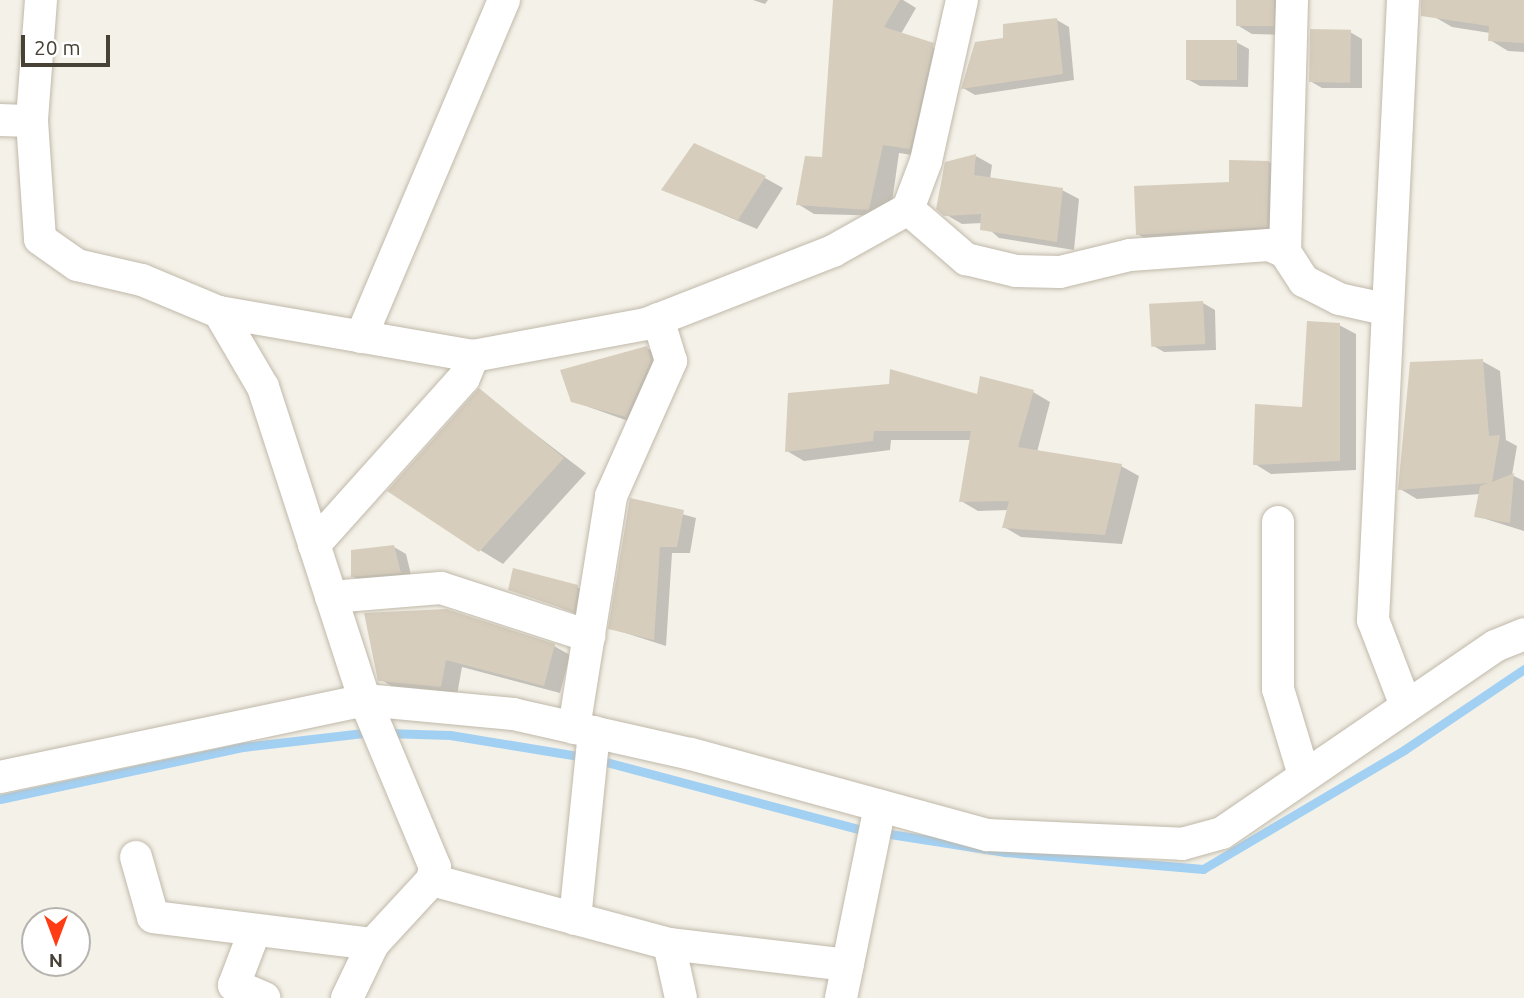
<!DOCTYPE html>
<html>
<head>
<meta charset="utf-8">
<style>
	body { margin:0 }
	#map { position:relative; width:1524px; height:998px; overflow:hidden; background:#f4f1e8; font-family:Ubuntu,sans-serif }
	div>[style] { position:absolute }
	.shadow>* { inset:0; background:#0003 }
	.stream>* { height:9px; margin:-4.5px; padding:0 4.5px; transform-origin:4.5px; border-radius:4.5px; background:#a2d0f3 }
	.building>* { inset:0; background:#d6cdbd; transform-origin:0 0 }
	.roads { filter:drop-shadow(0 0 2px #c0b9aa) drop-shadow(0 0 2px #c0b9aa) }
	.minor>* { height:32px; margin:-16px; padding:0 16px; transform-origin:16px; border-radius:16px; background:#fff }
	span { translate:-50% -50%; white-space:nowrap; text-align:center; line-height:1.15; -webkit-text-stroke:7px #fff; paint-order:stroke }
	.north { position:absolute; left:21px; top:907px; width:70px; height:70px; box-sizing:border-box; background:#fff; border:2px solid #b6b3af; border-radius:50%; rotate:180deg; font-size:19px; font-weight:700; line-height:28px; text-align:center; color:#484136 }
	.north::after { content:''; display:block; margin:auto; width:24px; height:32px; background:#ff3c14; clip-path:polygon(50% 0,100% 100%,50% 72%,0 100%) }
	.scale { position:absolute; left:21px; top:35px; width:89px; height:32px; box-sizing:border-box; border:4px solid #484136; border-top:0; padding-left:9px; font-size:21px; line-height:24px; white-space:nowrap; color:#484136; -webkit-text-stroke:5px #fff; paint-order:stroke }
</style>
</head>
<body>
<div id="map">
	<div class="shadow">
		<div style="clip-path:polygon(753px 0,768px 0,765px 4px)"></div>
		<div style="clip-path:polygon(834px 0,903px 0,916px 8px,901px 34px,949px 54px,926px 157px,899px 153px,890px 216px,814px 214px,798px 204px,823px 159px)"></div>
		<div style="clip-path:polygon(1238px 0,1294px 0,1287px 35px,1252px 34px,1237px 25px)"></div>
		<div style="clip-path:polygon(1425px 0,1524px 0,1524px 52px,1508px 51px,1490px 40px,1490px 33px,1452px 27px,1433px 16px)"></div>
		<div style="clip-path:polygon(1057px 20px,1069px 27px,1074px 80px,975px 95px,963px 88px,1005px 39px)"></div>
		<div style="clip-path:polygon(1350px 32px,1362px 39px,1362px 88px,1322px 88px,1310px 81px)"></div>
		<div style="clip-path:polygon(1236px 42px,1249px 49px,1248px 87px,1200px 86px,1187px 79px)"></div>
		<div style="clip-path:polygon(976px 156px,992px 165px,990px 179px,1062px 190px,1079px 199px,1074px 250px,999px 238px,982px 223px,962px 224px,945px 214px)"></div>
		<div style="clip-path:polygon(1269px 162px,1281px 169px,1279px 233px,1150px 241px,1137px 234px)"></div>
		<div style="clip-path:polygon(765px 178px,783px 188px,757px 229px,663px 189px)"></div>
		<div style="clip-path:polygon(1203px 303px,1215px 310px,1216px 350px,1164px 352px,1152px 345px)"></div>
		<div style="clip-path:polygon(1339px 325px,1356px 334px,1356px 470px,1271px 474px,1255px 464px,1303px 409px)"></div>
		<div style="clip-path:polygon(647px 348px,665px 359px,645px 427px,572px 401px)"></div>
		<div style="clip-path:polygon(1482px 361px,1500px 371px,1506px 440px,1517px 446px,1512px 475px,1524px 481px,1524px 531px,1476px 516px,1480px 494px,1417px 499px,1400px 489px)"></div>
		<div style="clip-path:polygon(479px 391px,586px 473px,503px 564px,480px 550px)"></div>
		<div style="clip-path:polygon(1033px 392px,1050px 402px,1037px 452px,1121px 466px,1139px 476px,1122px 544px,1021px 537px,1004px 527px,1008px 510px,978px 511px,961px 501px,971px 440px,891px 440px,890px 450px,804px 461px,787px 451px,979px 396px)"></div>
		<div style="clip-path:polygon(632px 500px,696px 518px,690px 553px,672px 553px,666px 646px,610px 628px)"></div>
		<div style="clip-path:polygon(394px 547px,406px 554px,412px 579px,365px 583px,352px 576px)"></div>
		<div style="clip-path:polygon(577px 587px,590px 594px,586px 617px,510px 589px)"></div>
		<div style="clip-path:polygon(367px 614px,554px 646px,570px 655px,560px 693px,462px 667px,457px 695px,396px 689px,380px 679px)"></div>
	</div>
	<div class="stream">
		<div style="left:386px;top:733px;width:64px;rotate:1.8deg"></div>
		<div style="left:450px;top:735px;width:143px;rotate:9.3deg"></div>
		<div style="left:591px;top:758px;width:276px;rotate:14.9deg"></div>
		<div style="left:858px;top:829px;width:149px;rotate:8.9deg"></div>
		<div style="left:1005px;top:852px;width:199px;rotate:4.9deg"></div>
		<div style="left:1203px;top:869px;width:234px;rotate:-30.6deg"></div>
		<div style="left:1404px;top:750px;width:145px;rotate:-34deg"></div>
		<div style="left:0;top:799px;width:249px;rotate:-12.1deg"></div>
		<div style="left:243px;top:747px;width:130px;rotate:-6.6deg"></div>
	</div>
	<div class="building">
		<div style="clip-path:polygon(833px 0,900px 0,884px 27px,934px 43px,910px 149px,883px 145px,869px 210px,796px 205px,805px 156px,822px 157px)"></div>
		<div style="left:1236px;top:0;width:38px;height:26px"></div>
		<div style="clip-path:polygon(1421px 0,1524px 0,1524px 43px,1488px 41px,1489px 26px,1421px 16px)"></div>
		<div style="clip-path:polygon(1057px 18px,1063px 74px,961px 89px,975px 42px,1003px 38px,1003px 24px)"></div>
		<div style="left:1310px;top:29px;width:41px;height:53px;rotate:1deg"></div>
		<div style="left:1186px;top:40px;width:51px;height:40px"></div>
		<div style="clip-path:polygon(694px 143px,766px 176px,738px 220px,661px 190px)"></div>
		<div style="clip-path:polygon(976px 154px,974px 175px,1063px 188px,1057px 242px,980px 230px,981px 214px,944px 216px,936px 209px,945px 162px)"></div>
		<div style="clip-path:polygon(1229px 160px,1269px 161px,1267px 227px,1136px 235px,1134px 186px,1229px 182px)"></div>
		<div style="left:1203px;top:301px;width:43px;height:54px;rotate:87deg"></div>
		<div style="clip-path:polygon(1307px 321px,1340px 323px,1340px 461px,1253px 465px,1255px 404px,1302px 407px)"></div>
		<div style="clip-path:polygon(647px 346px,651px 360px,626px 417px,571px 402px,560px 370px)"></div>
		<div style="clip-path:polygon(1483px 359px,1489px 436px,1500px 435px,1492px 482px,1514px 473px,1510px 523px,1474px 517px,1480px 486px,1488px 483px,1398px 490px,1410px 362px)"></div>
		<div style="clip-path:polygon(890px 369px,977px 394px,980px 376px,1034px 390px,1018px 447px,1122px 464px,1105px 535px,1002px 528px,1009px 501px,959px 502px,971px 431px,874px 431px,873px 441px,785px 452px,788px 393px,889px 384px)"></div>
		<div style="clip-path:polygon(479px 388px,564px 458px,479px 552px,387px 491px)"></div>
		<div style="clip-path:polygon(630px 498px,684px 510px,677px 547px,660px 547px,654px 640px,608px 629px)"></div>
		<div style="clip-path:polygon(394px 545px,401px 573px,351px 577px,351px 550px)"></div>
		<div style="clip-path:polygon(513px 568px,578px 585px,574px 612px,508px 590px)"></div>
		<div style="clip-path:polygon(446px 609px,555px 644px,544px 686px,446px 660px,441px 687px,378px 681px,364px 613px)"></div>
	</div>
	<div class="roads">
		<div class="minor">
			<div style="left:41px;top:0;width:121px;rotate:94.3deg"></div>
			<div style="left:32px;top:121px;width:118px;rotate:86.1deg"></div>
			<div style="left:40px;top:239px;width:45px;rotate:35.1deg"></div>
			<div style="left:77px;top:265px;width:67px;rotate:13deg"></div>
			<div style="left:142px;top:280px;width:83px;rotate:22.6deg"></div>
			<div style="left:219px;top:312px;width:258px;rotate:9.8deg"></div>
			<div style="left:473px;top:356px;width:176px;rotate:-10.5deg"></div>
			<div style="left:646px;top:324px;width:201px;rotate:-21.3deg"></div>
			<div style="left:833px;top:251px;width:86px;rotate:-29.2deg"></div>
			<div style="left:908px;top:209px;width:51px;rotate:-69.4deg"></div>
			<div style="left:926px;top:161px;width:165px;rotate:-77.4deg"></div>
			<div style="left:1403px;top:0;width:621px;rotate:92.77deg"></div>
			<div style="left:1373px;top:620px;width:92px;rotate:69deg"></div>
			<div style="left:0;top:120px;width:32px;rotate:2deg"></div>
			<div style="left:908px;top:209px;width:77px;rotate:40.8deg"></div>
			<div style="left:966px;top:259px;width:51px;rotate:13.5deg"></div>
			<div style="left:1016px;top:271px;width:44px;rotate:1.3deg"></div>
			<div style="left:1060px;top:272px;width:72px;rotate:-13.7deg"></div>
			<div style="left:1130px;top:255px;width:139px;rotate:-4.1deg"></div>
			<div style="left:1269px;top:245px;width:17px;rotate:24deg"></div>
			<div style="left:1285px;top:252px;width:35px;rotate:57deg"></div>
			<div style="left:1304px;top:281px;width:39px;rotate:27deg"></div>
			<div style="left:1339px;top:299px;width:46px;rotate:12.5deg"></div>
			<div style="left:1285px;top:252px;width:252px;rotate:-88.4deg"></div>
			<div style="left:219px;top:312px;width:87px;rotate:59.6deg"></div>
			<div style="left:263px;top:387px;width:329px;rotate:72deg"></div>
			<div style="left:365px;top:700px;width:181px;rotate:67.3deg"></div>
			<div style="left:435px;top:867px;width:13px;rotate:103deg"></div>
			<div style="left:432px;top:880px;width:87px;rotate:132.7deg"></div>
			<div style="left:373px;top:944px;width:60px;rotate:115.7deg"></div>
			<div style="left:361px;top:337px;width:366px;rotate:-67deg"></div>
			<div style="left:1278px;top:522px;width:167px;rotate:90deg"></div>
			<div style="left:1278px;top:689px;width:90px;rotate:73.2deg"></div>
			<div style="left:314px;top:545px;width:224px;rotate:-48.1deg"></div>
			<div style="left:464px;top:378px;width:24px;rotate:-68deg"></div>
			<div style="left:331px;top:597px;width:110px;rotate:-4.7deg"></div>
			<div style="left:441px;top:588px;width:156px;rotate:18deg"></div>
			<div style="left:574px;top:728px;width:235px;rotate:-80.9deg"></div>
			<div style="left:611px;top:496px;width:148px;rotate:-66deg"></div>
			<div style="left:671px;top:361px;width:44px;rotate:-107.2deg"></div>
			<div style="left:0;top:777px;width:373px;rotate:-11.9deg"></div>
			<div style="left:365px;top:700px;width:149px;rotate:5.4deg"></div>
			<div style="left:513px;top:714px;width:182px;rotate:12.7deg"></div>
			<div style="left:691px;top:754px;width:307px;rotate:15.3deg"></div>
			<div style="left:987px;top:835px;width:195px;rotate:2.6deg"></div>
			<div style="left:1182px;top:844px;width:41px;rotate:-15.4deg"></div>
			<div style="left:1222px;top:833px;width:331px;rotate:-34.4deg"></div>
			<div style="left:1495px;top:646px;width:31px;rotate:-22deg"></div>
			<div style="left:136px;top:857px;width:62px;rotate:74.2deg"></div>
			<div style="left:153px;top:917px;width:222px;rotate:7deg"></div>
			<div style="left:432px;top:880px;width:245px;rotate:15.1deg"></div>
			<div style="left:669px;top:944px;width:55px;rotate:77.5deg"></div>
			<div style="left:575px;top:919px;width:188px;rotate:-84.2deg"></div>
			<div style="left:255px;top:930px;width:59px;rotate:110.9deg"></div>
			<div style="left:234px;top:985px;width:33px;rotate:23deg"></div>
			<div style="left:669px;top:944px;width:180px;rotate:6.7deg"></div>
			<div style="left:841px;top:998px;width:196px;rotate:-78.5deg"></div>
		</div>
	</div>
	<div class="north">N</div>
	<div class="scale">20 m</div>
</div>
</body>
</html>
